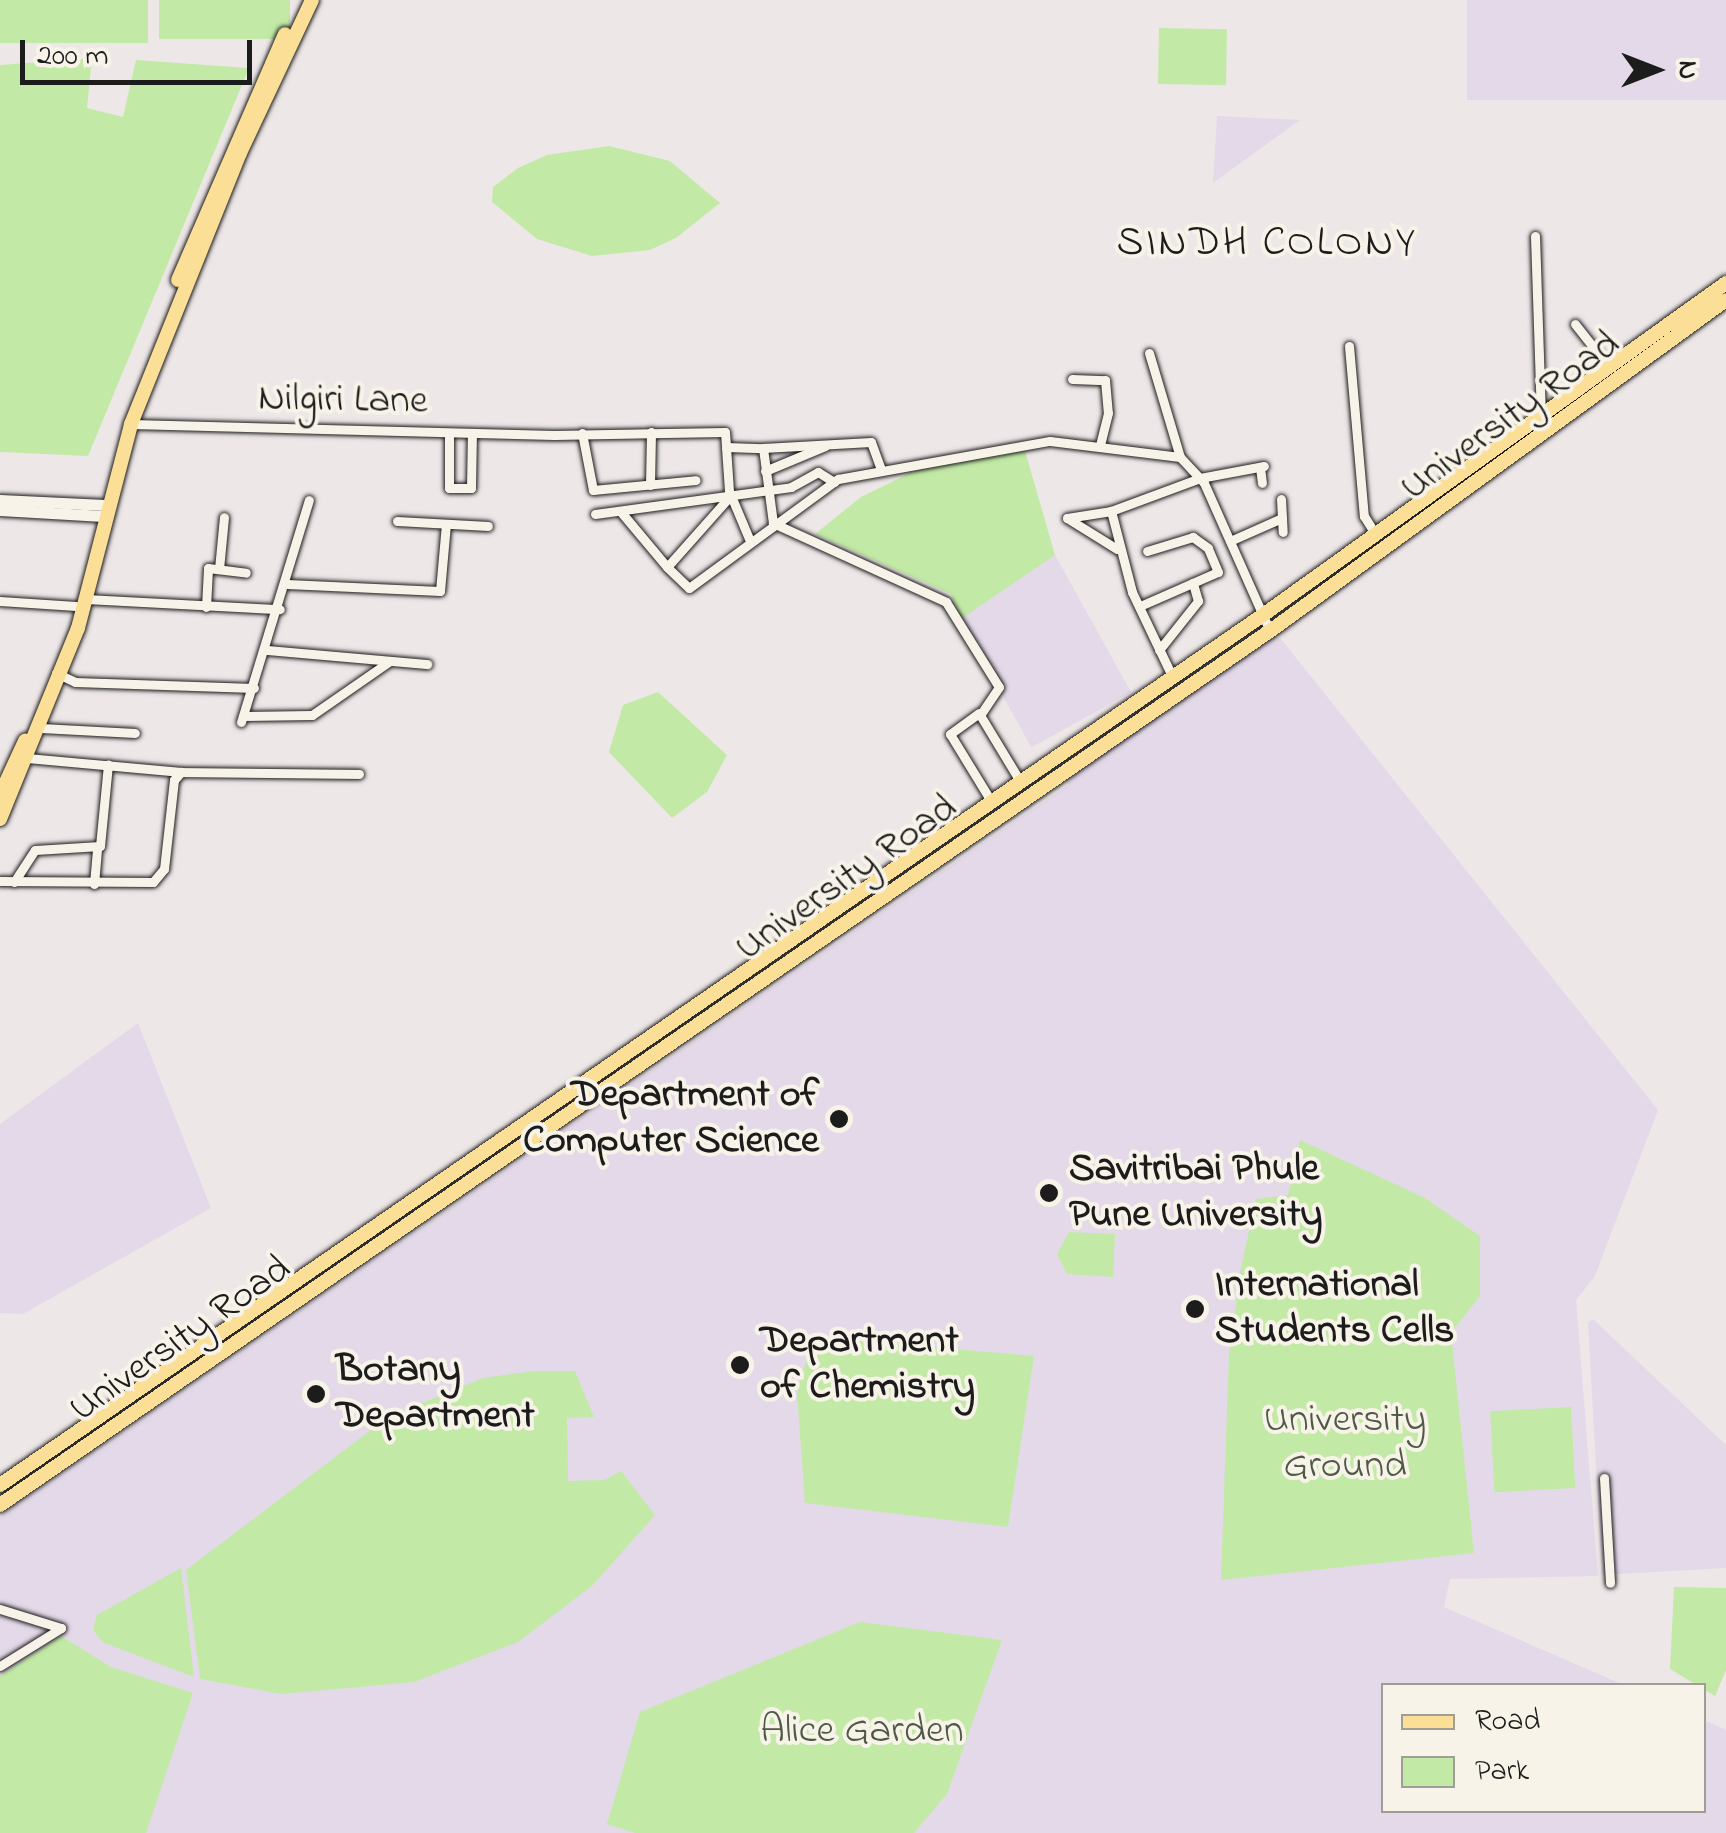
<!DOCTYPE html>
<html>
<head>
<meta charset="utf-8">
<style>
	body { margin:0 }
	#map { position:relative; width:1726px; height:1833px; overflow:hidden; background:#eee7e8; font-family:"Indie Flower",sans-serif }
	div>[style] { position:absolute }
	.built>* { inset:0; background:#e4d9e8; transform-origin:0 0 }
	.green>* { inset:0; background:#c2eaa6; transform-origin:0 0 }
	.roads { filter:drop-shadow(0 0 2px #1c1c1c) drop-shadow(0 0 2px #1c1c1c) }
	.minor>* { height:9px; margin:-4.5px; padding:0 4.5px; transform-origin:4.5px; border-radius:4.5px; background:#f7f3e8 }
	.tertiary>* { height:11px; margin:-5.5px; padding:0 5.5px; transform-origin:5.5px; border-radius:5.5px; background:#f7f3e8 }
	.primary>* { height:14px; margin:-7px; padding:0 7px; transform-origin:7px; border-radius:7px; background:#fbdf96 }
	.dots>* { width:28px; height:28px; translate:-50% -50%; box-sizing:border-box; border:5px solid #f7f3e8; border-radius:50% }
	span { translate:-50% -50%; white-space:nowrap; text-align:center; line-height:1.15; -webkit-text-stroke:8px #f7f3e8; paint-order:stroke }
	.street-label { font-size:40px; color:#1c1c1c }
	.poi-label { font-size:40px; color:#1c1c1c; font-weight:700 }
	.right { translate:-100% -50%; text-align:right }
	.left { translate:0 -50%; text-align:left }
	.park-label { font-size:40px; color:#4e5a45 }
	.neighbourhood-label { font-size:42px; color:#1c1c1c; letter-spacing:2.5px }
	.legend { position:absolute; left:1381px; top:1683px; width:325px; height:130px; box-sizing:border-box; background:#f7f3e8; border:2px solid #9f9d96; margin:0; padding:12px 18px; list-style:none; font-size:30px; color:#1c1c1c }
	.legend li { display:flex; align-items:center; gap:20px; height:50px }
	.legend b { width:50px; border:2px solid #9f9d96 }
	.north { position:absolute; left:1606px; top:20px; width:100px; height:100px; -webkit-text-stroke:8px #f7f3e8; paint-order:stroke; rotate:90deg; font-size:28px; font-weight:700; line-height:40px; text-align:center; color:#1c1c1c }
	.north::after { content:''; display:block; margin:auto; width:35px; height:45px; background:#1c1c1c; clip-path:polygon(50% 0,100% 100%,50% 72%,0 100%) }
	.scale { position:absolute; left:20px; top:40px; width:232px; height:45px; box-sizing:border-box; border:5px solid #1c1c1c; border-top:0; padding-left:12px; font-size:30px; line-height:35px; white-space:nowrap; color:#1c1c1c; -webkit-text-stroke:8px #f7f3e8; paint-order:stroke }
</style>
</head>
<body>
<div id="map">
	<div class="built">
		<div style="left:1467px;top:0;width:259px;height:100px"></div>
		<div style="clip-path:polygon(1217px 116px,1300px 120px,1213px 183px)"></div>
		<div style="left:1055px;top:555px;width:157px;height:114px;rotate:61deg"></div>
		<div style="clip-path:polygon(1271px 635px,1281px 639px,1658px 1110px,1595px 1276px,1576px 1300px,1598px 1576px,1450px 1579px,1444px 1607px,1624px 1685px,1384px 1686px,1384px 1810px,1704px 1810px,1704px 1720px,1726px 1730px,1726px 1833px,0 1833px,0 1516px,1068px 785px,1065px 774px)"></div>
		<div style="clip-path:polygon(138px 1023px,211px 1208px,23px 1314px,0 1313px,0 1124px)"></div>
		<div style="clip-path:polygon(1593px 1319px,1726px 1445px,1726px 1568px,1602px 1575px,1588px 1323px)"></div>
	</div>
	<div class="green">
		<div style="left:0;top:0;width:148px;height:43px"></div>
		<div style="left:159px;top:0;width:131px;height:39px"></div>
		<div style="left:1159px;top:28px;width:68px;height:56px;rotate:1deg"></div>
		<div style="clip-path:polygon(92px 58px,87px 108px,123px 117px,136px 60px,249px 68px,88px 456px,0 452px,0 65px)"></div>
		<div style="clip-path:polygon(609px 146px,670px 161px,720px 203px,676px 238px,650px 250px,592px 256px,537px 239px,492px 202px,493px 187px,518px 168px,547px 155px)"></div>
		<div style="clip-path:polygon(1001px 448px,1025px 451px,1055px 555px,961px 619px,951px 594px,815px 534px,861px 497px,916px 470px)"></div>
		<div style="clip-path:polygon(658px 692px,727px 755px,707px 792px,672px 818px,609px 752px,623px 705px)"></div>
		<div style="clip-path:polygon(1300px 1140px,1425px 1198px,1480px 1236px,1480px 1296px,1451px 1333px,1474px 1553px,1221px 1580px,1229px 1352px,1241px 1268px,1256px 1199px,1288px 1195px)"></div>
		<div style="clip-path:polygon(1069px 1232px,1115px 1234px,1113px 1277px,1067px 1274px,1057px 1254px)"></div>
		<div style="clip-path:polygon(813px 1337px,1034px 1356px,1008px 1527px,805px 1503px,797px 1393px)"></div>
		<div style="clip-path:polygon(534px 1371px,575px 1371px,594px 1417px,567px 1418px,568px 1481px,605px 1480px,621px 1471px,655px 1515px,592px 1586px,518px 1642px,414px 1682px,281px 1694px,200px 1679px,186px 1570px,388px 1417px,483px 1378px)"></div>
		<div style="left:1571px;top:1407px;width:81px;height:81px;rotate:87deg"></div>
		<div style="clip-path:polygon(181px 1568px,194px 1677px,102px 1642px,93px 1630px,97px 1615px)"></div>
		<div style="clip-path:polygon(1674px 1587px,1726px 1588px,1726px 1670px,1715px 1696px,1670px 1669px)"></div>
		<div style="clip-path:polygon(860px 1622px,1002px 1640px,947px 1794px,914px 1833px,635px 1833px,607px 1824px,640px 1712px)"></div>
		<div style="clip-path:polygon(61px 1636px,111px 1667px,193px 1693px,146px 1833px,0 1833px,0 1676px)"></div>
	</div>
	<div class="roads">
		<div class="minor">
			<div style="left:1535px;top:236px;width:179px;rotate:88.1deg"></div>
			<div style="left:1575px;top:324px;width:55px;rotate:51.7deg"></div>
			<div style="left:1349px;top:346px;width:171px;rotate:85deg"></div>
			<div style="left:1364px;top:516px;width:22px;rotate:58deg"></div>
			<div style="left:1149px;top:353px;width:109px;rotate:73.4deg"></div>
			<div style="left:1072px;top:379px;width:33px;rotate:2deg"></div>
			<div style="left:1105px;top:380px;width:33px;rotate:85deg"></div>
			<div style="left:1108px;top:413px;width:34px;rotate:104deg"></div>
			<div style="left:131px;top:424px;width:423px;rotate:1.5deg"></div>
			<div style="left:554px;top:435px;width:171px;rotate:-1deg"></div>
			<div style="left:725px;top:432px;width:15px;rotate:86deg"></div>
			<div style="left:449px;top:433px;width:55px;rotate:90deg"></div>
			<div style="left:449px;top:488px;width:22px"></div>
			<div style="left:471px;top:488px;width:55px;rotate:-89deg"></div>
			<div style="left:582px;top:433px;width:58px;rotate:79.1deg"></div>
			<div style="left:593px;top:490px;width:103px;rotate:-5.5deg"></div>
			<div style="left:763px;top:448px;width:108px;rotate:-3.2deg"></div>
			<div style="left:871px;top:442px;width:30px;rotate:70deg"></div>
			<div style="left:1260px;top:467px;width:16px;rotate:83deg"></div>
			<div style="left:765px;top:471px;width:65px;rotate:-22.6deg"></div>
			<div style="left:650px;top:485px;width:53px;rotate:-88.9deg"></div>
			<div style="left:731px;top:495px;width:96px;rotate:131.6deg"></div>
			<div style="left:667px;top:567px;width:30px;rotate:44deg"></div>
			<div style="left:689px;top:588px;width:185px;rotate:-36.2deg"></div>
			<div style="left:838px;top:479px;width:215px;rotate:-10.2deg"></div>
			<div style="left:1050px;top:441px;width:131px;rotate:7deg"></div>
			<div style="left:1180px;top:457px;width:35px;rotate:47deg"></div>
			<div style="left:1204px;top:483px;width:162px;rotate:66deg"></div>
			<div style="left:1281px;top:499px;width:33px;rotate:87deg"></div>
			<div style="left:621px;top:512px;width:72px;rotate:50.1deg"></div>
			<div style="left:595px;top:514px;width:198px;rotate:-7.8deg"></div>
			<div style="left:791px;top:487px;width:31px;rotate:-29deg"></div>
			<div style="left:818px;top:472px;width:19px;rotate:32deg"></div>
			<div style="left:1067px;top:518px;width:59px;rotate:31.8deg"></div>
			<div style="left:1067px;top:518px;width:45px;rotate:-9deg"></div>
			<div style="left:397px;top:521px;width:91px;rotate:3.1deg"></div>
			<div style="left:750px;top:541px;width:54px;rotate:-112.8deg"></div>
			<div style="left:729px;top:491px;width:44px;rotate:-93.9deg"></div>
			<div style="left:726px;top:447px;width:37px;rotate:2deg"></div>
			<div style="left:763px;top:448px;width:76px;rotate:82.4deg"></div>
			<div style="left:773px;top:523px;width:190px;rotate:24.5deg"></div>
			<div style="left:946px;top:602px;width:100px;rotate:58.1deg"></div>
			<div style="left:999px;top:687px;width:34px;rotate:124deg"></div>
			<div style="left:980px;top:715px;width:77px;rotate:58.8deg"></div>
			<div style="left:1230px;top:541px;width:57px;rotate:-23.9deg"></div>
			<div style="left:219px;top:569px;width:52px;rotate:-84.5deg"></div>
			<div style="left:287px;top:584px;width:153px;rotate:2.6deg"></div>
			<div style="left:440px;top:591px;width:67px;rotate:-84.9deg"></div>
			<div style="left:86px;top:599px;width:194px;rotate:3deg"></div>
			<div style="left:0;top:601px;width:76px;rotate:3.8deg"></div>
			<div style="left:1140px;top:606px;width:85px;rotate:-23.6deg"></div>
			<div style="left:1218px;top:572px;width:26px;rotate:-113deg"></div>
			<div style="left:1208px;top:548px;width:19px;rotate:-144deg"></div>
			<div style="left:1193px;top:537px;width:48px;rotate:163.1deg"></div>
			<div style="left:206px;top:607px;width:39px;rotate:-87deg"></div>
			<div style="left:208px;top:568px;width:38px;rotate:7deg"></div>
			<div style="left:266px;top:650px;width:162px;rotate:5deg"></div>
			<div style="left:1159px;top:650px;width:63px;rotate:-51.5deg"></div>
			<div style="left:1198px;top:601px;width:19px;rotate:-106deg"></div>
			<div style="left:56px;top:673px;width:21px;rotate:25deg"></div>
			<div style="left:75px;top:682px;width:179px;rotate:1.9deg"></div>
			<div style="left:1172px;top:676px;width:93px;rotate:-115.5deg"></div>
			<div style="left:1132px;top:592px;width:84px;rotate:-104.5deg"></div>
			<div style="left:1111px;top:511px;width:95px;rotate:-20.3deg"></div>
			<div style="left:1200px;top:478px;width:65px;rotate:-10.6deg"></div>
			<div style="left:979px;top:713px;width:36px;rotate:144deg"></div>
			<div style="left:950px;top:734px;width:79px;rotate:58.5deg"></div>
			<div style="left:244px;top:716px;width:68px;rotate:-0.8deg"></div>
			<div style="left:312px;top:715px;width:95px;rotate:-34.7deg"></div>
			<div style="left:241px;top:722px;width:232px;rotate:-73deg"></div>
			<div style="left:41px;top:728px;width:94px;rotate:3deg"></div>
			<div style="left:27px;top:758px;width:155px;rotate:5.2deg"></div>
			<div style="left:0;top:881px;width:153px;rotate:0.4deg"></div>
			<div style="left:153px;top:882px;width:17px;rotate:-50deg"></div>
			<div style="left:164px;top:869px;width:90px;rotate:-83.6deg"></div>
			<div style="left:174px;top:780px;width:11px;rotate:-49deg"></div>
			<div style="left:181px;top:772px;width:178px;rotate:0.6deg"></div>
			<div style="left:14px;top:882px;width:38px;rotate:-57deg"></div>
			<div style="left:35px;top:850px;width:65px;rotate:-3.5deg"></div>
			<div style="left:100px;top:846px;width:82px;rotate:-84.4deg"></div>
			<div style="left:94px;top:884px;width:35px;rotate:-85deg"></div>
			<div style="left:1604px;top:1478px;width:105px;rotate:86.7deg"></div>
			<div style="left:0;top:1609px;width:64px;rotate:17.3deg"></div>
			<div style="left:0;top:1666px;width:72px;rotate:-31.9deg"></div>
		</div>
		<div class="tertiary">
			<div style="left:0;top:500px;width:105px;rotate:2.7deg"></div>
			<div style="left:0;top:510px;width:103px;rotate:3.3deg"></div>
		</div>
		<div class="primary">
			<div style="left:178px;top:280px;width:268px;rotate:-66.5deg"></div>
			<div style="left:0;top:795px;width:60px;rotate:-65.2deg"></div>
			<div style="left:0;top:819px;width:206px;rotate:-67.8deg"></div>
			<div style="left:78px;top:628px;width:211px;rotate:-75.4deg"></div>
			<div style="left:131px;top:424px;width:292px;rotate:-68.1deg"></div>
			<div style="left:240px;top:153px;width:169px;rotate:-64.8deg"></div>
			<div style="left:0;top:1485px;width:1534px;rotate:-34.56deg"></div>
			<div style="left:1263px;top:615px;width:570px;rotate:-35.64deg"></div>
			<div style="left:0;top:1505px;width:1542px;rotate:-34.54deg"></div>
			<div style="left:1270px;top:631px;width:563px;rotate:-35.98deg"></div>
		</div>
	</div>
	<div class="dots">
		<div style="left:839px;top:1119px;background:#1c1c1c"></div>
		<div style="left:1049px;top:1193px;background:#1c1c1c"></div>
		<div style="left:1195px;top:1309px;background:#1c1c1c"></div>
		<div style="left:740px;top:1365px;background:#1c1c1c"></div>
		<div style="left:316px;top:1394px;background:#1c1c1c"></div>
	</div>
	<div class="street-label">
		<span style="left:343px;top:401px;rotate:1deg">Nilgiri Lane</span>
		<span style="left:1511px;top:417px;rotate:-36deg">University Road</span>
		<span style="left:847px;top:879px;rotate:-35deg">University Road</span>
		<span style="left:181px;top:1340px;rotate:-35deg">University Road</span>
	</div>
	<div class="poi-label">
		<span class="right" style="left:819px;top:1119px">Department of<br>Computer Science</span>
		<span class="left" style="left:1069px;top:1193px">Savitribai Phule<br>Pune University</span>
		<span class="left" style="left:1215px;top:1309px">International<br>Students Cells</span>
		<span class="left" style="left:760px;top:1365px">Department<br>of Chemistry</span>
		<span class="left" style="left:336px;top:1394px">Botany<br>Department</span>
	</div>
	<div class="park-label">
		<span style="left:1345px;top:1444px">University<br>Ground</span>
		<span style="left:862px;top:1732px">Alice Garden</span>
	</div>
	<div class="neighbourhood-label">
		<span style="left:1267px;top:244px">SINDH COLONY</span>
	</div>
	<ul class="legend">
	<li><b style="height:12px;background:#fbdf96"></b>Road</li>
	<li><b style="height:28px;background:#c2eaa6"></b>Park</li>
	</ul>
	<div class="north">N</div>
	<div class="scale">200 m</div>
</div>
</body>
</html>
